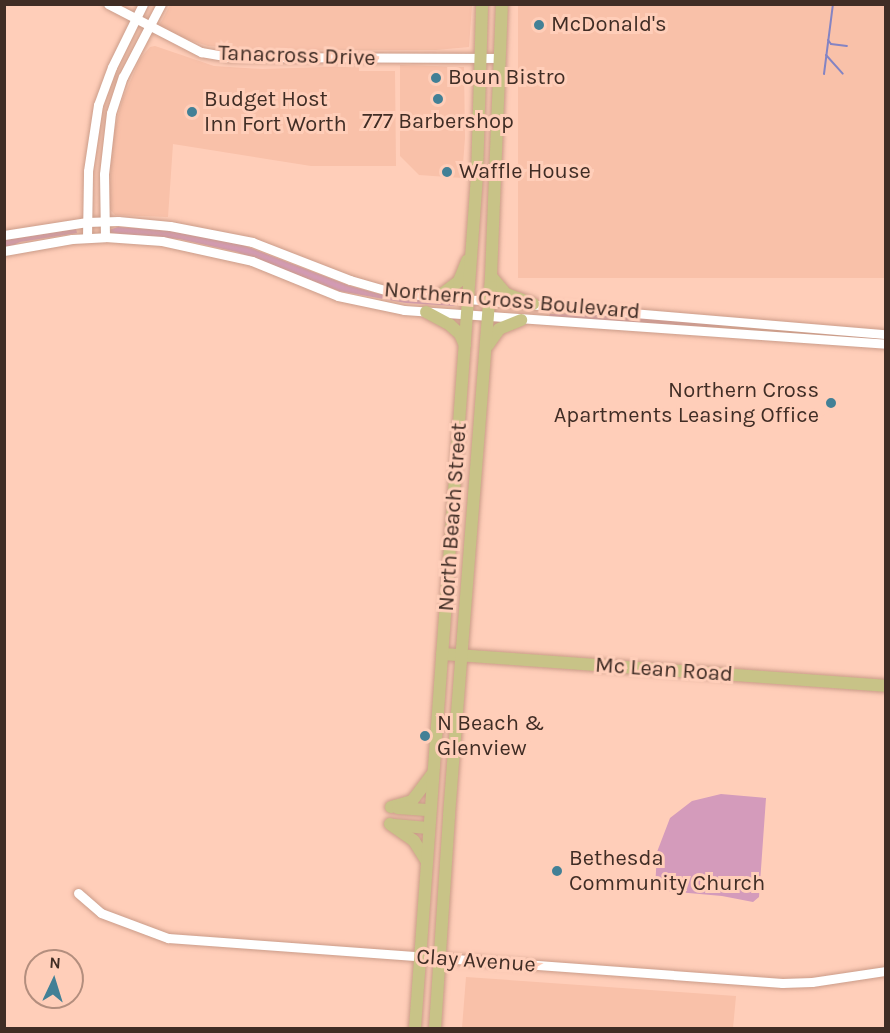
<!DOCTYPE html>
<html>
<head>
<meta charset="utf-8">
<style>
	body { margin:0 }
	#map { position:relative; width:890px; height:1033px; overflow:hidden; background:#ffceb9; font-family:Karla,sans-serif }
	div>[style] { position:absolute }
	.built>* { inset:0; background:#f9c1a9; transform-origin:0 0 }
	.green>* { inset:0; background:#d49bbb }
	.stream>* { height:2px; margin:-1px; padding:0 1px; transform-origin:1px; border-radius:1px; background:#8484c3 }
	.roads { filter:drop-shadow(0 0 2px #cb9c89) drop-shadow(0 0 2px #cb9c89) }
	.minor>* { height:9px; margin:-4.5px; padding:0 4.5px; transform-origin:4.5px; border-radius:4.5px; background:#fff }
	.major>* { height:12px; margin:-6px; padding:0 6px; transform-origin:6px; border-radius:6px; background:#c8c387 }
	.dots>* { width:16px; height:16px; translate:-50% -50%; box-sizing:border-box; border:3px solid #ffceb9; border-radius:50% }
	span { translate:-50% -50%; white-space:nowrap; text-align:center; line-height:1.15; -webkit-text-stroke:6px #ffceb9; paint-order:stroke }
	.poi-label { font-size:22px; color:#402d25 }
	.left { translate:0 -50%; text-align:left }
	.right { translate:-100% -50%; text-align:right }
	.street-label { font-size:22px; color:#402d25 }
	.frame { position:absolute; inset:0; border:6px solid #402d25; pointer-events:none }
	.north { position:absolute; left:24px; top:949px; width:60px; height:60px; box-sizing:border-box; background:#ffceb9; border:2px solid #b38e7e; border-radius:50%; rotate:4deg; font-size:16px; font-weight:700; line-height:24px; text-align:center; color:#402d25 }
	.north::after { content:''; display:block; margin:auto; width:21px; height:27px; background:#428096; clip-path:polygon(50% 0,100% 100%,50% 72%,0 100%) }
</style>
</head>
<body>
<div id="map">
	<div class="built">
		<div style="clip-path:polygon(170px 5px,472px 5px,469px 47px,436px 50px,266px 50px,208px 46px,177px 36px,159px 26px)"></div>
		<div style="left:518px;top:5px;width:367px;height:273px"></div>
		<div style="clip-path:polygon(155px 46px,214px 66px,262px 69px,359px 66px,359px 71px,395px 71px,396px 166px,311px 166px,173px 144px,168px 217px,115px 215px,109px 208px,112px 139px,123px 98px,140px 59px,150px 47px)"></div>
		<div style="clip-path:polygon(400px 65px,464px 67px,465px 138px,462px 178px,419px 175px,400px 156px)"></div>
		<div style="clip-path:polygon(466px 977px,736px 996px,733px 1028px,462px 1028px)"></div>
	</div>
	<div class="green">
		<div style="clip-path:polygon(118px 227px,180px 231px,240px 244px,350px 286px,379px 294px,444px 302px,456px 306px,406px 303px,339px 291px,237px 252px,179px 239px,111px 233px,109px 230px)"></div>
		<div style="clip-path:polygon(76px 229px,77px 233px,20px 242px,5px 249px,5px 240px)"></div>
		<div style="clip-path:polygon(550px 314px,614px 315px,735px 325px,712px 327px,548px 318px)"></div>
		<div style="clip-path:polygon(721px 794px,766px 798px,759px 897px,753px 902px,722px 896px,655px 890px,657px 852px,670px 818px,692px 801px)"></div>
	</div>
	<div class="stream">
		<div style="left:828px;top:40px;width:5px;rotate:53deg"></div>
		<div style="left:831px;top:44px;width:16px;rotate:7deg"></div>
		<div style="left:826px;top:55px;width:25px;rotate:48deg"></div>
		<div style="left:824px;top:74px;width:71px;rotate:-82.7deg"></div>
	</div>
	<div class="roads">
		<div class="minor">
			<div style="left:108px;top:4px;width:105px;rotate:27.3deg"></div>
			<div style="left:201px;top:52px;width:27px;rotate:10deg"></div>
			<div style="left:228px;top:57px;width:271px;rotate:0.2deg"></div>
			<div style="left:4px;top:235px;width:84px;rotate:-8.9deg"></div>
			<div style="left:87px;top:222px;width:31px;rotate:-2deg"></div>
			<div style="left:118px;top:221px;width:52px;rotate:5.5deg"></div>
			<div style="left:170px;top:226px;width:84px;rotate:11deg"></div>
			<div style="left:252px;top:242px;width:105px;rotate:21.2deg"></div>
			<div style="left:350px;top:280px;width:47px;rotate:16.1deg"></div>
			<div style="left:395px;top:293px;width:493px;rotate:4.8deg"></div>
			<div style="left:105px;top:237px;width:63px;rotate:-90.9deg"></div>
			<div style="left:104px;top:174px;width:61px;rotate:-83.5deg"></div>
			<div style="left:111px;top:113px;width:38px;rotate:-72deg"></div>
			<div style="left:123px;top:77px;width:82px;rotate:-62.5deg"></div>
			<div style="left:87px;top:238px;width:67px;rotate:-89.1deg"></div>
			<div style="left:88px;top:171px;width:67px;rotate:-81.4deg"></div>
			<div style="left:98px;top:105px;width:40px;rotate:-69.8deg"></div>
			<div style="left:112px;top:67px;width:70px;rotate:-63.8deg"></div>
			<div style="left:4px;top:251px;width:69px;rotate:-10deg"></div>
			<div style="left:72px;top:239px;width:33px;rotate:-3deg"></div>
			<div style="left:105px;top:237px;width:57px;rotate:4deg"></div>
			<div style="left:162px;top:241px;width:92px;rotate:12.5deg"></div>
			<div style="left:252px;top:261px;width:93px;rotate:22.1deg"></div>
			<div style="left:338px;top:296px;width:67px;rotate:12deg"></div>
			<div style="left:404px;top:310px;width:483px;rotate:4deg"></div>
			<div style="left:78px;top:893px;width:30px;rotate:41deg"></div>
			<div style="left:101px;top:913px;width:72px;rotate:20.5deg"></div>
			<div style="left:168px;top:938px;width:616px;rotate:4.19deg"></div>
			<div style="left:782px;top:983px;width:30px;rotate:-2deg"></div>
			<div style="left:812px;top:982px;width:75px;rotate:-8.5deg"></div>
		</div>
		<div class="major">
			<div style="left:491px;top:276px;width:23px;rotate:50deg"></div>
			<div style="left:506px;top:294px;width:29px;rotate:20deg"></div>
			<div style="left:438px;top:297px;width:26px;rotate:-37deg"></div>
			<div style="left:459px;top:281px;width:22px;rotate:-68deg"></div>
			<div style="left:426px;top:312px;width:27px;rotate:28deg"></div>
			<div style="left:450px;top:325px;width:13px;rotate:42deg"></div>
			<div style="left:460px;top:334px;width:12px;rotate:66deg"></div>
			<div style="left:488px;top:345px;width:19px;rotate:-55deg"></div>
			<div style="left:499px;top:329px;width:24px;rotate:-22deg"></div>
			<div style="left:442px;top:654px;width:445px;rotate:4.1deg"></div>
			<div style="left:391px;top:807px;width:22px;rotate:-16deg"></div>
			<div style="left:412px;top:801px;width:34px;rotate:-53deg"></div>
			<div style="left:398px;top:808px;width:32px;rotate:4deg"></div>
			<div style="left:390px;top:824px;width:29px;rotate:35deg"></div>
			<div style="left:414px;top:841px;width:22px;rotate:58deg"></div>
			<div style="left:394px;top:825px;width:34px;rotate:5deg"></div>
			<div style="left:415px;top:1028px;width:854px;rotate:-85.84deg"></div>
			<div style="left:477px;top:176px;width:172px;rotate:-88.3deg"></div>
			<div style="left:435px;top:1028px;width:213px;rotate:-86.2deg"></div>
			<div style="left:449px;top:815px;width:541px;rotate:-85.54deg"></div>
			<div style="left:491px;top:276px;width:272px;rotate:-87.7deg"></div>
		</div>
	</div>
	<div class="dots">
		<div style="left:539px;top:25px;background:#428096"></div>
		<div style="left:436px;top:78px;background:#428096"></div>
		<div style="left:438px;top:99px;background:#428096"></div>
		<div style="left:192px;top:112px;background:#428096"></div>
		<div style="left:447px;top:172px;background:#428096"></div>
		<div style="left:831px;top:403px;background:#428096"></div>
		<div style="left:425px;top:736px;background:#428096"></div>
		<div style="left:557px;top:871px;background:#428096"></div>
	</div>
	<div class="poi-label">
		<span class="left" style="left:551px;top:25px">McDonald's</span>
		<span class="left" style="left:448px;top:78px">Boun Bistro</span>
		<span class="left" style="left:204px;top:112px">Budget Host<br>Inn Fort Worth</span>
		<span style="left:438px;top:122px">777 Barbershop</span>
		<span class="left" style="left:459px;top:172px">Waffle House</span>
		<span class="right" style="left:819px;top:403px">Northern Cross<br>Apartments Leasing Office</span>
		<span class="left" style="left:437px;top:736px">N Beach &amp;<br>Glenview</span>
		<span class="left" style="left:569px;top:871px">Bethesda<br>Community Church</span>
	</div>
	<div class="street-label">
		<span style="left:297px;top:56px;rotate:2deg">Tanacross Drive</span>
		<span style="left:512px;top:301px;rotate:5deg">Northern Cross Boulevard</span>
		<span style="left:453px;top:517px;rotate:-86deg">North Beach Street</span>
		<span style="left:664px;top:670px;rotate:4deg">Mc Lean Road</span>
		<span style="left:476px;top:961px;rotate:4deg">Clay Avenue</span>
	</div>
	<div class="frame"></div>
	<div class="north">N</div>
</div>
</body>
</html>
